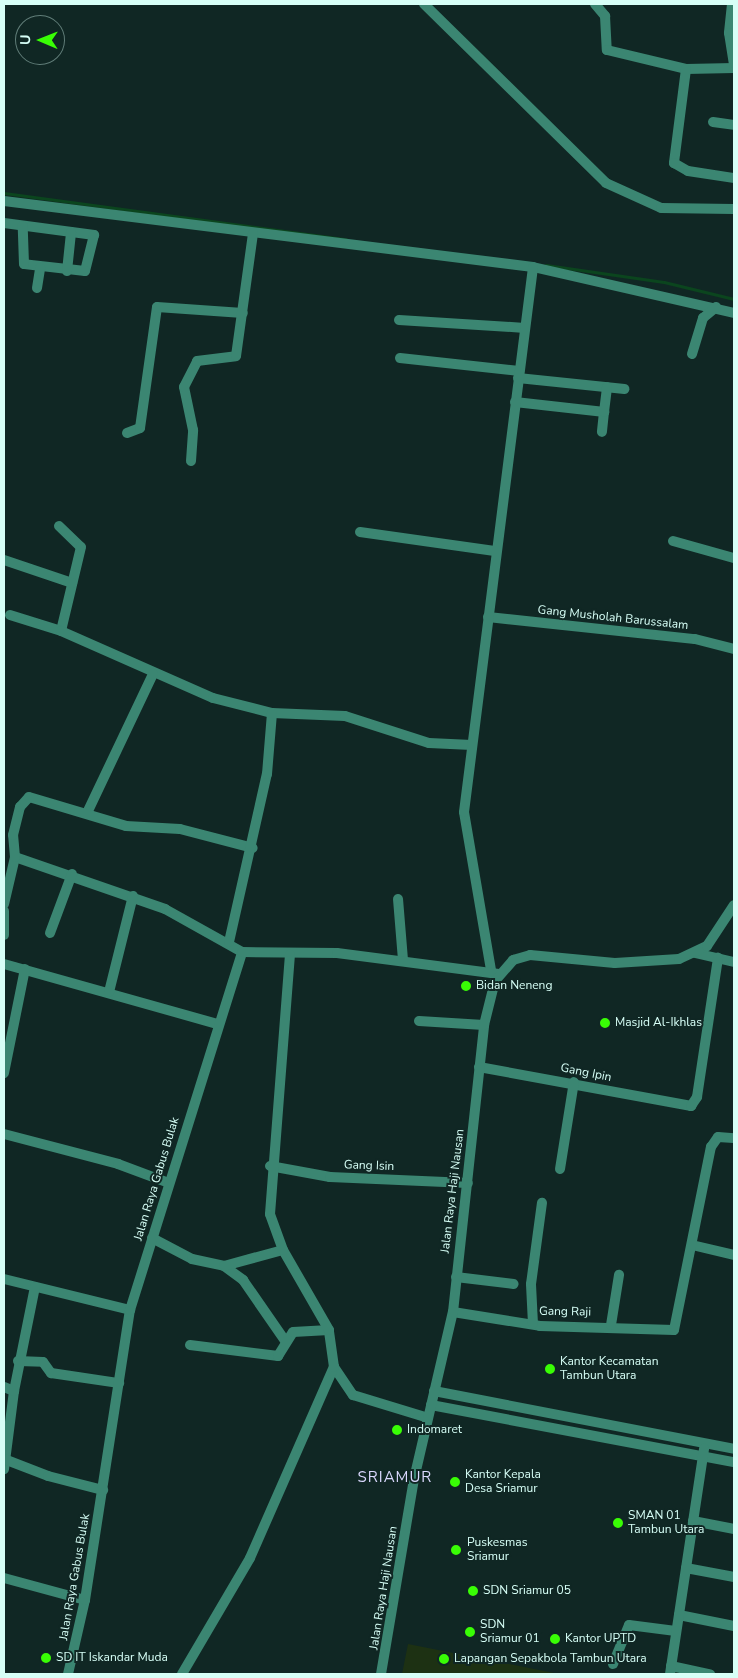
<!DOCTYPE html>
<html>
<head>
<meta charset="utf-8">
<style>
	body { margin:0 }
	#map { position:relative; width:738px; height:1678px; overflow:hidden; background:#102724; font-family:"Nunito Sans",sans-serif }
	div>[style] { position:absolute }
	.green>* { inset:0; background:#1d3113 }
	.stream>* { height:3px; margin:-1.5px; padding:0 1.5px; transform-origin:1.5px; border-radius:1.5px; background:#0b451e }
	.minor>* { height:10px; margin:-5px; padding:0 5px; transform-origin:5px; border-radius:5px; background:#3b8672 }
	.tertiary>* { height:10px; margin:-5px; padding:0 5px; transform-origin:5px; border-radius:5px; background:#3b8672 }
	.dots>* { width:14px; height:14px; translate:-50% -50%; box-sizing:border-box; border:2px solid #102724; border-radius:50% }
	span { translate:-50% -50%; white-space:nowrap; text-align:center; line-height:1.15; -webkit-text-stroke:4px #102724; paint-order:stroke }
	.street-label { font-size:12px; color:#d7fff7 }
	.poi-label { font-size:12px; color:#d7fff7 }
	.left { translate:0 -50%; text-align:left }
	.quarter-label { font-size:15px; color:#dbd9ff; letter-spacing:1px }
	.frame { position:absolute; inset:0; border:5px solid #d7fff7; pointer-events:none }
	.north { position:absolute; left:15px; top:15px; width:50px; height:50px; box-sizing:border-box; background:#102724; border:1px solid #607d78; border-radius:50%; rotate:271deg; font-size:14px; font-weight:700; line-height:20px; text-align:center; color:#d7fff7 }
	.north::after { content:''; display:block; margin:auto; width:18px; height:22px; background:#39fd05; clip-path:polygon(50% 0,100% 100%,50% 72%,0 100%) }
</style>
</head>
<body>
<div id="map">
	<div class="green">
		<div style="clip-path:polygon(408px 1644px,559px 1674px,402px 1674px)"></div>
	</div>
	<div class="stream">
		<div style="left:4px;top:193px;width:345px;rotate:7.7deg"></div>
		<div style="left:546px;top:265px;width:119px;rotate:8.2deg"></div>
		<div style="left:664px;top:282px;width:72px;rotate:13.7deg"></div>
	</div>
	<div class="minor">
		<div style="left:424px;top:4px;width:255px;rotate:44.5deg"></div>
		<div style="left:606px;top:183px;width:60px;rotate:24.4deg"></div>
		<div style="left:661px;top:208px;width:73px;rotate:0.8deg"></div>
		<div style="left:595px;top:4px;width:16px;rotate:50deg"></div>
		<div style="left:605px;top:16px;width:34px;rotate:87deg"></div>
		<div style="left:607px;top:50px;width:81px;rotate:13.5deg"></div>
		<div style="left:686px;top:69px;width:48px;rotate:-1.2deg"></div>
		<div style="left:686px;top:69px;width:95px;rotate:97.3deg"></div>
		<div style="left:674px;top:163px;width:16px;rotate:30deg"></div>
		<div style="left:688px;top:171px;width:47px;rotate:8.7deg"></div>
		<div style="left:713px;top:122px;width:21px;rotate:8deg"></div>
		<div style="left:4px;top:201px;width:533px;rotate:7.11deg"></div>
		<div style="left:533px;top:267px;width:206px;rotate:12.9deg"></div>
		<div style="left:4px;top:223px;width:91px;rotate:7.6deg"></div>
		<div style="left:94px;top:235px;width:37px;rotate:104deg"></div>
		<div style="left:85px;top:271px;width:61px;rotate:-173.5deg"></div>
		<div style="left:24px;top:264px;width:38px;rotate:-92deg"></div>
		<div style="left:67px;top:271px;width:39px;rotate:-84deg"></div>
		<div style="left:37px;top:288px;width:20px;rotate:-81deg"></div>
		<div style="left:399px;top:320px;width:126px;rotate:3.6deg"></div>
		<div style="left:692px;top:354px;width:38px;rotate:-73deg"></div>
		<div style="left:703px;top:318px;width:17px;rotate:-40deg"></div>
		<div style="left:400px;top:358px;width:120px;rotate:6.2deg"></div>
		<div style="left:518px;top:378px;width:107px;rotate:5.9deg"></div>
		<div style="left:515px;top:402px;width:90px;rotate:6.4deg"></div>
		<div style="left:604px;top:412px;width:20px;rotate:96deg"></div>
		<div style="left:604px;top:412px;width:25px;rotate:-83deg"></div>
		<div style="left:127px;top:433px;width:14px;rotate:-21deg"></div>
		<div style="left:140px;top:428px;width:122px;rotate:-82deg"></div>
		<div style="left:157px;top:307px;width:86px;rotate:4deg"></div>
		<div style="left:191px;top:461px;width:31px;rotate:-86deg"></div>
		<div style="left:193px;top:430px;width:44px;rotate:-101.8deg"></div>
		<div style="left:184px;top:387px;width:29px;rotate:-63deg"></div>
		<div style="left:197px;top:361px;width:39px;rotate:-7deg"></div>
		<div style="left:236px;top:356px;width:124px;rotate:-82.1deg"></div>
		<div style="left:59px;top:526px;width:30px;rotate:44deg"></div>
		<div style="left:81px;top:547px;width:86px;rotate:103.4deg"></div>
		<div style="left:360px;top:532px;width:136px;rotate:8deg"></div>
		<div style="left:673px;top:541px;width:63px;rotate:15.6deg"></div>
		<div style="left:4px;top:560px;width:72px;rotate:18.7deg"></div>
		<div style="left:10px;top:615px;width:53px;rotate:17.4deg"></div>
		<div style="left:61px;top:631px;width:166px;rotate:23.8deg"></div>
		<div style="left:213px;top:698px;width:61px;rotate:14.3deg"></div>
		<div style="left:272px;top:713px;width:73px;rotate:2.4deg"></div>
		<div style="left:345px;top:716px;width:88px;rotate:17.8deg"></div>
		<div style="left:429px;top:743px;width:43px;rotate:2.7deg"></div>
		<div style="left:488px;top:617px;width:208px;rotate:6.1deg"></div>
		<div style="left:695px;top:639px;width:40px;rotate:14.4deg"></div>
		<div style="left:87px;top:813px;width:154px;rotate:-64.6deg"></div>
		<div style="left:15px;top:857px;width:159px;rotate:19.1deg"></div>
		<div style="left:165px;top:909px;width:88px;rotate:29.2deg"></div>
		<div style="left:398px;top:899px;width:61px;rotate:85.3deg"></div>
		<div style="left:4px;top:904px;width:48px;rotate:-76.8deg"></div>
		<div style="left:15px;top:857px;width:22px;rotate:-95deg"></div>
		<div style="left:13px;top:835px;width:29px;rotate:-76deg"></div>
		<div style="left:20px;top:807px;width:13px;rotate:-48deg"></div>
		<div style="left:29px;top:797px;width:101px;rotate:16.6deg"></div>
		<div style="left:126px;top:826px;width:54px;rotate:3.2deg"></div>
		<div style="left:180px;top:829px;width:75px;rotate:14.6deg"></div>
		<div style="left:4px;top:911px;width:24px;rotate:90deg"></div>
		<div style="left:50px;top:933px;width:63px;rotate:-69.6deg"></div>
		<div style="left:229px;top:942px;width:172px;rotate:-77.3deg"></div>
		<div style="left:267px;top:774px;width:61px;rotate:-85.3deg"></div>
		<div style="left:695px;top:953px;width:40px;rotate:13deg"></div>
		<div style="left:4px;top:964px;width:222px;rotate:15.7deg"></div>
		<div style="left:491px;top:970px;width:160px;rotate:-99.7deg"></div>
		<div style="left:464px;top:812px;width:549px;rotate:-82.78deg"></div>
		<div style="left:109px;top:992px;width:99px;rotate:-76deg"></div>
		<div style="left:419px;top:1021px;width:65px;rotate:3.5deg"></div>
		<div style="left:479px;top:1067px;width:216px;rotate:10.4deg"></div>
		<div style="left:691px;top:1106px;width:11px;rotate:-56deg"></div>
		<div style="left:697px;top:1097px;width:141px;rotate:-81.4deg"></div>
		<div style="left:4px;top:1073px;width:106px;rotate:-78.6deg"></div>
		<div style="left:4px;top:1134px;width:118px;rotate:14.7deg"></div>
		<div style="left:118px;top:1164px;width:54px;rotate:20.4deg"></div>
		<div style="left:270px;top:1166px;width:61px;rotate:10.4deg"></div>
		<div style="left:330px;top:1177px;width:138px;rotate:2.5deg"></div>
		<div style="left:560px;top:1169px;width:88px;rotate:-80.9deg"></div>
		<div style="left:152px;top:1238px;width:45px;rotate:27.7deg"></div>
		<div style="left:192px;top:1259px;width:33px;rotate:12deg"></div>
		<div style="left:224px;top:1266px;width:24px;rotate:36deg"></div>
		<div style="left:243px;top:1280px;width:75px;rotate:55.3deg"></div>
		<div style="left:692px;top:1245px;width:43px;rotate:13.4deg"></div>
		<div style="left:224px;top:1266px;width:61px;rotate:-15.2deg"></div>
		<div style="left:456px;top:1277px;width:58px;rotate:6.9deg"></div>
		<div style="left:4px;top:1279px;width:130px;rotate:13.8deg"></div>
		<div style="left:453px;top:1312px;width:88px;rotate:9.1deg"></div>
		<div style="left:540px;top:1326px;width:134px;rotate:1.7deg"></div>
		<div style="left:674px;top:1330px;width:187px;rotate:-78.6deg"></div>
		<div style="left:711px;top:1147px;width:12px;rotate:-55deg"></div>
		<div style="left:718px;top:1137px;width:16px;rotate:4deg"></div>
		<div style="left:533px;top:1324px;width:40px;rotate:-92.9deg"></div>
		<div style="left:531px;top:1284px;width:82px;rotate:-82.3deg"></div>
		<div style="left:611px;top:1325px;width:51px;rotate:-80.9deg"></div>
		<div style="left:190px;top:1345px;width:89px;rotate:7.1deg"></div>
		<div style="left:278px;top:1356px;width:28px;rotate:-58deg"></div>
		<div style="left:293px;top:1332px;width:36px;rotate:-3deg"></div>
		<div style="left:18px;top:1361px;width:25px;rotate:2deg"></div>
		<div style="left:43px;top:1362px;width:14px;rotate:54deg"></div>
		<div style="left:51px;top:1373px;width:69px;rotate:8.4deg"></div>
		<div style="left:334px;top:1367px;width:34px;rotate:56deg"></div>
		<div style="left:353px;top:1395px;width:78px;rotate:17deg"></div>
		<div style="left:4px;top:1387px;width:11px;rotate:22deg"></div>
		<div style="left:14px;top:1391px;width:79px;rotate:97.3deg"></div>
		<div style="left:14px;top:1391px;width:106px;rotate:-78.6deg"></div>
		<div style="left:434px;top:1391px;width:306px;rotate:10.9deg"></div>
		<div style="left:431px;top:1405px;width:308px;rotate:10.7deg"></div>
		<div style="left:4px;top:1459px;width:47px;rotate:21.1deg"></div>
		<div style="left:48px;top:1476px;width:57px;rotate:14.3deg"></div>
		<div style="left:693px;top:1521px;width:42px;rotate:11deg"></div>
		<div style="left:686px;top:1568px;width:49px;rotate:10.6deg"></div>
		<div style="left:4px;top:1578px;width:84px;rotate:15.2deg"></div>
		<div style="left:679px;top:1615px;width:56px;rotate:11.3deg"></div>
		<div style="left:613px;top:1664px;width:42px;rotate:-67.7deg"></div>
		<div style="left:629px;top:1625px;width:47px;rotate:7.3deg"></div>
		<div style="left:671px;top:1666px;width:40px;rotate:12deg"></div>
		<div style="left:68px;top:1674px;width:76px;rotate:-77.1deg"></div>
		<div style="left:85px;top:1600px;width:293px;rotate:-81.2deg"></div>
		<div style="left:130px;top:1310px;width:375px;rotate:-72.6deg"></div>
		<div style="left:242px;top:952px;width:95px;rotate:0.6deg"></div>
		<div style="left:337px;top:953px;width:163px;rotate:7.4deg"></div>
		<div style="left:182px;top:1674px;width:134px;rotate:-59.6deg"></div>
		<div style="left:250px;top:1558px;width:209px;rotate:-66.3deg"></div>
		<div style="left:334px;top:1367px;width:37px;rotate:-98deg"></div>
		<div style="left:329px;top:1330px;width:92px;rotate:-119.9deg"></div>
		<div style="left:283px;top:1250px;width:38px;rotate:-110deg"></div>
		<div style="left:270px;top:1214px;width:260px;rotate:-85.6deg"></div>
		<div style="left:670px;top:1674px;width:228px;rotate:-81.4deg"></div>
	</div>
	<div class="tertiary">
		<div style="left:732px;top:4px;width:29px;rotate:96deg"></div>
		<div style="left:729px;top:33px;width:30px;rotate:81deg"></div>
		<div style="left:381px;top:1674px;width:198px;rotate:-80.4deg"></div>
		<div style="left:414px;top:1479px;width:171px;rotate:-76.9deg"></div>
		<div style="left:453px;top:1312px;width:289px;rotate:-83.8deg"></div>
		<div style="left:484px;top:1025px;width:45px;rotate:-76deg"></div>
		<div style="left:495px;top:981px;width:28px;rotate:-49deg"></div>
		<div style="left:513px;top:960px;width:18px;rotate:-16deg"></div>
		<div style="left:530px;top:955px;width:85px;rotate:5.4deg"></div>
		<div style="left:615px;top:963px;width:64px;rotate:-3.6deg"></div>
		<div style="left:679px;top:959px;width:31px;rotate:-25deg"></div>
		<div style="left:707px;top:946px;width:49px;rotate:-56.6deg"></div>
	</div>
	<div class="dots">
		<div style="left:466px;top:986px;background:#39fd05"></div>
		<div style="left:605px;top:1023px;background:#39fd05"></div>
		<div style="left:550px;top:1369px;background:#39fd05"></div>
		<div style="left:397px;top:1430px;background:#39fd05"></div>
		<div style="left:455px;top:1482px;background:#39fd05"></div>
		<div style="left:618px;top:1523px;background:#39fd05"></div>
		<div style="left:456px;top:1550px;background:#39fd05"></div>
		<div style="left:473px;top:1591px;background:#39fd05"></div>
		<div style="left:470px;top:1632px;background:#39fd05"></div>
		<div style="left:555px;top:1639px;background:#39fd05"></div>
		<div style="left:46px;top:1658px;background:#39fd05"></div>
		<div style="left:444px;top:1659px;background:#39fd05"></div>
	</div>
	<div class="street-label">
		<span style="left:613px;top:618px;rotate:6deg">Gang Musholah Barussalam</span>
		<span style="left:586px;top:1073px;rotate:11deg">Gang Ipin</span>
		<span style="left:369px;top:1166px;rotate:2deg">Gang Isin</span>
		<span style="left:157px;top:1179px;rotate:-73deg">Jalan Raya Gabus Bulak</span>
		<span style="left:453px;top:1191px;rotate:-83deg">Jalan Raya Haji Nausan</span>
		<span style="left:565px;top:1312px;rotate:1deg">Gang Raji</span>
		<span style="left:75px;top:1577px;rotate:-80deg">Jalan Raya Gabus Bulak</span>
		<span style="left:384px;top:1588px;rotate:-81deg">Jalan Raya Haji Nausan</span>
	</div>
	<div class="poi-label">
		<span class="left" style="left:476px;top:986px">Bidan Neneng</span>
		<span class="left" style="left:615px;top:1023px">Masjid Al-Ikhlas</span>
		<span class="left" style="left:560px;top:1369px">Kantor Kecamatan<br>Tambun Utara</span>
		<span class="left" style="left:407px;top:1430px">Indomaret</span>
		<span class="left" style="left:465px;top:1482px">Kantor Kepala<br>Desa Sriamur</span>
		<span class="left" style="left:628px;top:1523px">SMAN 01<br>Tambun Utara</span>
		<span class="left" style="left:467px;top:1550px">Puskesmas<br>Sriamur</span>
		<span class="left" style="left:483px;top:1591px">SDN Sriamur 05</span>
		<span class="left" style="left:480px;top:1632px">SDN<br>Sriamur 01</span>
		<span class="left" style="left:565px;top:1639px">Kantor UPTD</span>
		<span class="left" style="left:56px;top:1658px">SD IT Iskandar Muda</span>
		<span class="left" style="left:454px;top:1659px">Lapangan Sepakbola Tambun Utara</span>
	</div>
	<div class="quarter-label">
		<span style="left:395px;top:1478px">SRIAMUR</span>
	</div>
	<div class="frame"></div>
	<div class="north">U</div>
</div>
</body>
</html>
